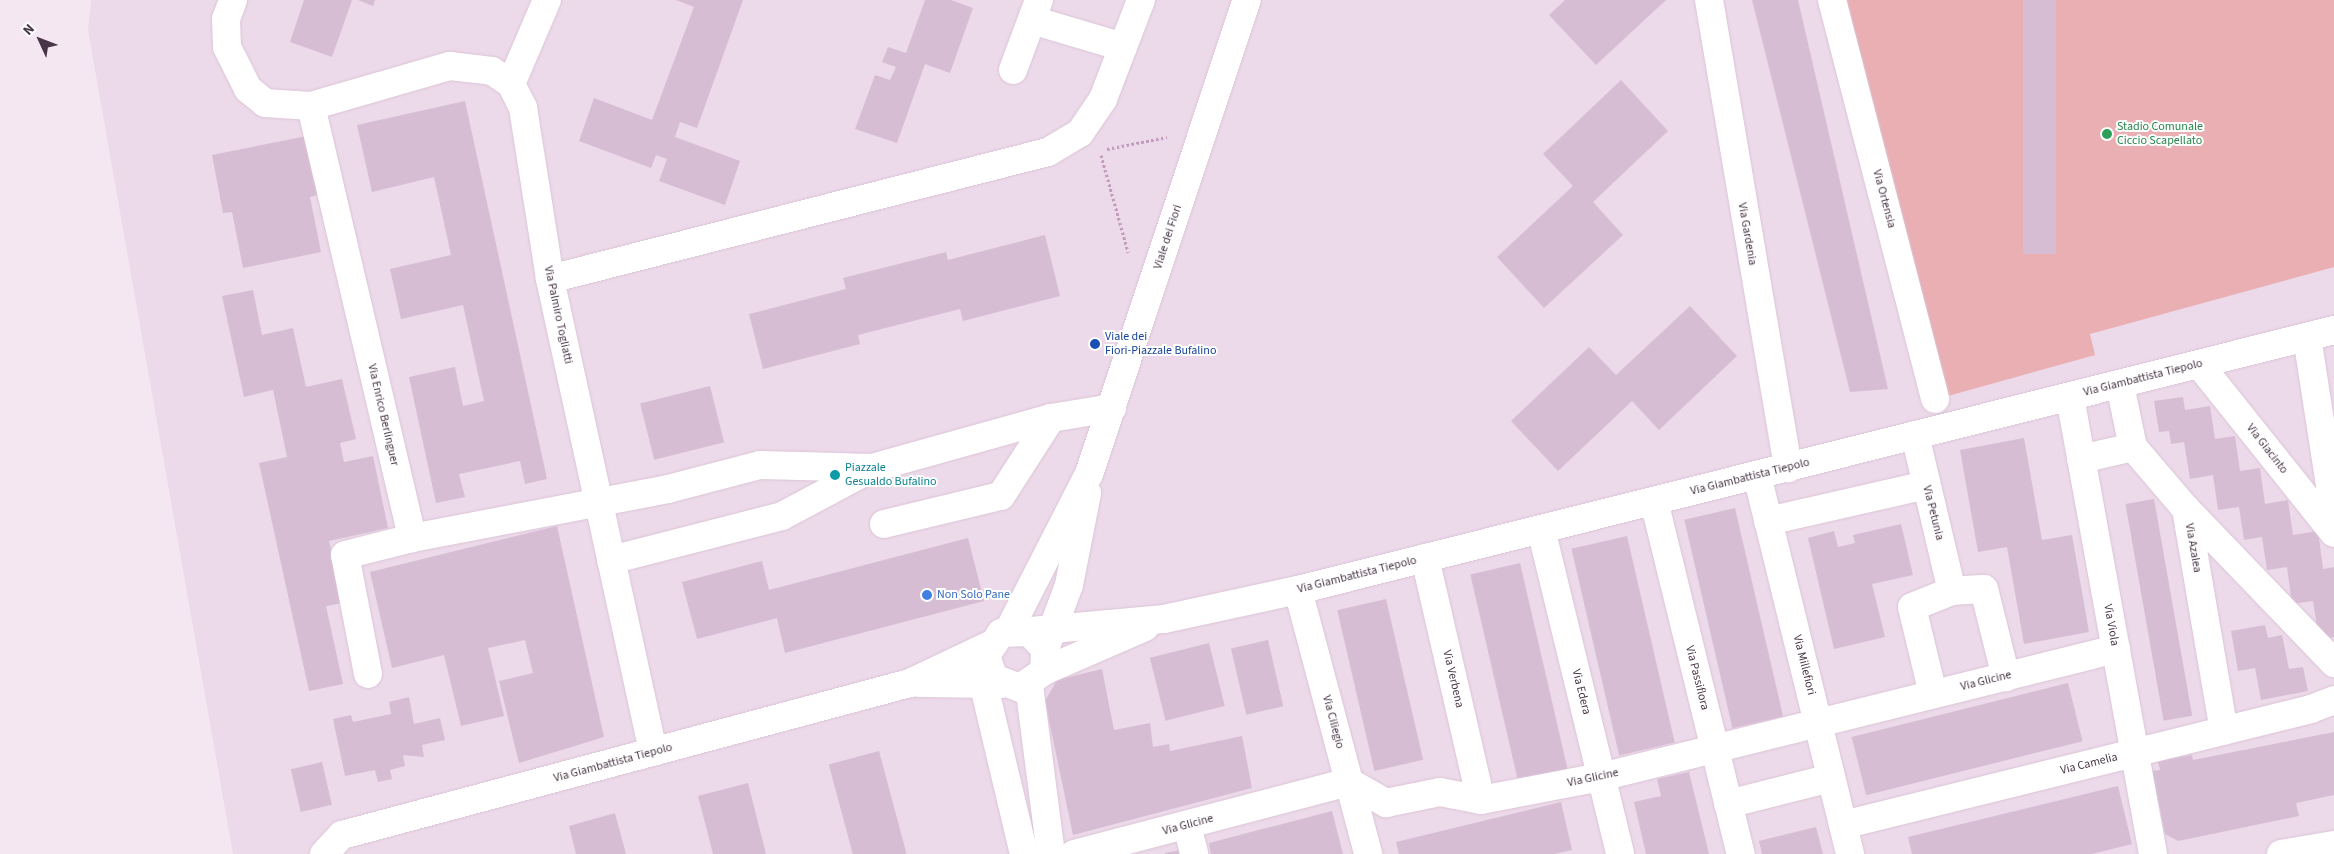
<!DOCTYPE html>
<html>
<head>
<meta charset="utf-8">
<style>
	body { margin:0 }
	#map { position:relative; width:2334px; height:854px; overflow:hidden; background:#f4e7f2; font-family:"Source Sans 3",sans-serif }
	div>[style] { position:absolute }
	.residential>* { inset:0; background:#ecd9e9 }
	.green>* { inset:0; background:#e9afb3 }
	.building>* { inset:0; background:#d6bdd4; transform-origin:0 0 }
	.path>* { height:3px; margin-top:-1.5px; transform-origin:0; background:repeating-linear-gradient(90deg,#c29bbd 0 2.5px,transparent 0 5px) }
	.roads { filter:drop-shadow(0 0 1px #dbc4d7) drop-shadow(0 0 1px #dbc4d7) }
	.pedestrian>* { height:28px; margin:-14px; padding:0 14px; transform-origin:14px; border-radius:14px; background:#fff }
	.minor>* { height:28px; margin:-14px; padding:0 14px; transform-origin:14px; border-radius:14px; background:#fff }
	.tertiary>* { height:28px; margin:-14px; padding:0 14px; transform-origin:14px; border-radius:14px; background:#fff }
	.dots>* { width:14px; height:14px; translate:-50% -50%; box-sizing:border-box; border:2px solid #fff; border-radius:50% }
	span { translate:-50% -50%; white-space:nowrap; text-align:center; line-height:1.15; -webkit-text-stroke:4px #fff; paint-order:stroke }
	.leisure-label { font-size:12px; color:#27864d }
	.left { translate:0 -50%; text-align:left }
	.street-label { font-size:12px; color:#483646 }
	.transit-label { font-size:12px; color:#164399 }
	.culture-label { font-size:12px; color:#0d838f }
	.shop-label { font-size:12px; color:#366cbe }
	.north { position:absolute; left:15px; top:15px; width:50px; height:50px; -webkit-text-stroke:4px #fff; paint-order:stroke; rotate:313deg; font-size:14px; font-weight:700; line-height:20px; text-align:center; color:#483646 }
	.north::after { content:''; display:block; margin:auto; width:18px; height:22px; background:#483646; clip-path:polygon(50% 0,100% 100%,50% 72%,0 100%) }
</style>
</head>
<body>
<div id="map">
	<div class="residential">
		<div style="clip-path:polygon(91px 0,2334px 0,2334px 854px,233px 854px,88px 30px)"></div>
	</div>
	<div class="green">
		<div style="clip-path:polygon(1844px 0,2334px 0,2334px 267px,2090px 334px,2095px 355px,1948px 396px)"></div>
	</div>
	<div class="building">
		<div style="clip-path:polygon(304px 0,352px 0,332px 57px,290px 42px)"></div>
		<div style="clip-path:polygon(358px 0,375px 0,373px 6px)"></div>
		<div style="clip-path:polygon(676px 0,743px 0,697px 128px,680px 122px,675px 137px,740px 161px,725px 205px,659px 181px,667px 159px,656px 155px,651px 168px,579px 141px,594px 98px,652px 120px,694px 7px)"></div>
		<div style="clip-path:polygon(925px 0,951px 0,973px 8px,950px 73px,925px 64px,897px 143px,855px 129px,875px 75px,890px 80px,896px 67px,882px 62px,888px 47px,906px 53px)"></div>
		<div style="clip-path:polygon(1565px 0,1666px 0,1596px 65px,1549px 15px)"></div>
		<div style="clip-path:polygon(1752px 0,1798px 0,1888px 389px,1850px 392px)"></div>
		<div style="left:2023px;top:0;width:33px;height:254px"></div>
		<div style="clip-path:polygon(1621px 80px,1668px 131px,1593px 202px,1623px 235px,1544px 308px,1497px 257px,1573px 186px,1543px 154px)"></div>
		<div style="clip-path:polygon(465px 101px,547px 479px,525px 484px,520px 461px,459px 474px,465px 497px,436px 503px,409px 377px,455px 367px,463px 406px,484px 401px,463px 305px,401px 319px,390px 269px,451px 255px,434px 177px,372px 192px,357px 125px)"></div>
		<div style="clip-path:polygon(307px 136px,318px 195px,310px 197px,321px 252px,243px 268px,232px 212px,223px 213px,212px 155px)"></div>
		<div style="clip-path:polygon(1045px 235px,1060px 296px,963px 321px,960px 309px,858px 335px,860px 344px,763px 369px,749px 314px,846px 289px,843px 278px,946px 252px,948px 260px)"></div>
		<div style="clip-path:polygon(253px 290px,262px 335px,293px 328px,306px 387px,342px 379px,356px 439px,340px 443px,344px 462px,373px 456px,388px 528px,329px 541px,343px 603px,326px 606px,343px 684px,309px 691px,259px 463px,287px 457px,273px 390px,244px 397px,222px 296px)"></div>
		<div style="clip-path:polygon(1690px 306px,1737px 356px,1659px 430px,1632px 401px,1558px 471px,1511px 421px,1589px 347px,1616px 375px)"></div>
		<div style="left:710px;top:386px;width:58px;height:72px;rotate:76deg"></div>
		<div style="clip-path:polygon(2183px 397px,2185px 410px,2210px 406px,2215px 439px,2235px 436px,2240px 471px,2260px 468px,2265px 504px,2288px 500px,2293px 535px,2318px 531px,2323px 569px,2334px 567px,2334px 637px,2319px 639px,2313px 601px,2292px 604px,2287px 567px,2267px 570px,2262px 537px,2244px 540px,2239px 507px,2218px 510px,2213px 475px,2190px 479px,2184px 442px,2171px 444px,2169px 431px,2159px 432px,2154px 401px)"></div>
		<div style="clip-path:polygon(2024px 438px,2042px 540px,2072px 535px,2089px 632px,2024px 644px,2007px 547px,1978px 552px,1960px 450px)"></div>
		<div style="left:2154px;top:499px;width:220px;height:29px;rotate:80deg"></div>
		<div style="left:1735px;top:508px;width:214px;height:52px;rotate:77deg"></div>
		<div style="clip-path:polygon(1901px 524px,1913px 575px,1872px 584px,1885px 637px,1834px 649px,1808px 538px,1834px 531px,1838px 547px,1855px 543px,1853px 535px)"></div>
		<div style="clip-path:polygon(557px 526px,604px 737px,519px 763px,499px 681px,533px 673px,525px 640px,488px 648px,504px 716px,461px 726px,444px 655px,392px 668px,370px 572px)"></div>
		<div style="left:1627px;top:536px;width:212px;height:57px;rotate:77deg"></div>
		<div style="clip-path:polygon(968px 538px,984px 601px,785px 653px,777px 618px,697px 639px,682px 582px,762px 561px,769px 590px)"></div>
		<div style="left:1520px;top:563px;width:213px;height:51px;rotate:77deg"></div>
		<div style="left:1386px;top:599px;width:165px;height:50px;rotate:77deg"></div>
		<div style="clip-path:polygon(2265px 625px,2268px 638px,2282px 635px,2289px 669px,2303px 667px,2308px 691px,2261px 700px,2255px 668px,2238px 671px,2231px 631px)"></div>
		<div style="left:1268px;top:640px;width:68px;height:38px;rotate:77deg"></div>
		<div style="left:1209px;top:643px;width:65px;height:61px;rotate:76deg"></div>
		<div style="clip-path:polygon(1102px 669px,1114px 730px,1150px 723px,1153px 747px,1169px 744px,1170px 751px,1242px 736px,1252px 788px,1073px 835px,1045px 701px,1057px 680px)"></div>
		<div style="left:2068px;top:683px;width:60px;height:223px;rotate:76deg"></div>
		<div style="clip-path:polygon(409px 697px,414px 724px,440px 718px,445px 740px,422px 745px,424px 757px,403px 755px,405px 766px,390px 770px,392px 779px,378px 782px,375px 770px,345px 776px,333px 719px,351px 715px,353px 722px,391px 714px,389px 702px)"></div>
		<div style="clip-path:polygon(2334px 732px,2334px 795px,2296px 803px,2299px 816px,2178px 841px,2165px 834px,2152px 771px,2160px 770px,2158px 761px,2192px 755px,2193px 760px)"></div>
		<div style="left:879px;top:751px;width:106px;height:52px;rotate:75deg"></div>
		<div style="left:322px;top:762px;width:44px;height:32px;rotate:77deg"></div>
		<div style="clip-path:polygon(1689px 772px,1709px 854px,1646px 854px,1634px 802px,1661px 796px,1657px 779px)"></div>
		<div style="clip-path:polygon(748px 783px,766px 854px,713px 854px,698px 796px)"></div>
		<div style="clip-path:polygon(2118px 786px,2132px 844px,2092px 854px,1912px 854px,1908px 837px)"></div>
		<div style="clip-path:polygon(1561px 802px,1572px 850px,1554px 854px,1399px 854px,1396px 842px)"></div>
		<div style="clip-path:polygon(1332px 811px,1343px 854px,1211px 854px,1209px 843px)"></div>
		<div style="clip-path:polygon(615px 813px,626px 854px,576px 854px,569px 826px)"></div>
		<div style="clip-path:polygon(1816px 827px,1823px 854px,1762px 854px,1759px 841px)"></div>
		<div style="clip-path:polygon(1180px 850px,1181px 854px,1165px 854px,1165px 853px)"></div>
	</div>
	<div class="path">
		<div style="left:1107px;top:149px;width:61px;rotate:-11.3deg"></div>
		<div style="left:1101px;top:155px;width:101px;rotate:74.4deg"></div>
	</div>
	<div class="roads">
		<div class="pedestrian">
			<div style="left:1832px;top:0;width:412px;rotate:75.5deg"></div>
		</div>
		<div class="minor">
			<div style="left:233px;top:0;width:20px;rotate:110deg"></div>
			<div style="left:226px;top:19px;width:28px;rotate:88deg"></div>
			<div style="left:227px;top:47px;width:47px;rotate:63.4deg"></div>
			<div style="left:248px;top:89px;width:22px;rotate:39deg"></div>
			<div style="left:265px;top:103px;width:46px;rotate:3.7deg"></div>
			<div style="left:311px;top:106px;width:145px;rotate:-16.1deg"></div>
			<div style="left:450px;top:66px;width:42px;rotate:6.8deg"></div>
			<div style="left:492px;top:71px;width:23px;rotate:34deg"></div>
			<div style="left:511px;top:84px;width:27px;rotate:63deg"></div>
			<div style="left:523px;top:108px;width:173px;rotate:81deg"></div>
			<div style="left:550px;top:279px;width:484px;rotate:77.7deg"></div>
			<div style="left:1709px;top:0;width:475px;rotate:80.4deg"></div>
			<div style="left:1032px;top:20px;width:95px;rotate:16.5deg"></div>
			<div style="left:1013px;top:70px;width:75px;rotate:-69.6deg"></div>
			<div style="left:511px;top:84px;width:91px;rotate:-66.8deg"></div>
			<div style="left:311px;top:106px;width:444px;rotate:76.8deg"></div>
			<div style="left:412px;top:538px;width:261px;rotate:-10.8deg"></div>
			<div style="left:668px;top:489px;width:95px;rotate:-14.6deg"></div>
			<div style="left:760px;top:465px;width:112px;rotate:1.5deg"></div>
			<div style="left:550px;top:279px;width:514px;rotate:-14.31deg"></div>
			<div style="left:1048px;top:152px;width:37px;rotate:-31deg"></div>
			<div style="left:1080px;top:133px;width:41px;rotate:-55.9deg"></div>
			<div style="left:1103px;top:99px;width:106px;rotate:-69deg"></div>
			<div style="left:2307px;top:337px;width:177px;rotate:81.2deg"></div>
			<div style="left:2199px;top:364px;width:216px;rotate:51.4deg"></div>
			<div style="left:2120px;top:385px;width:63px;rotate:78.2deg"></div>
			<div style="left:2133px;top:447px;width:82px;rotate:49.5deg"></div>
			<div style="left:2186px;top:509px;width:225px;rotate:80.3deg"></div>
			<div style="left:2070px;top:397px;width:464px;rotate:79.7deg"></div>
			<div style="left:1915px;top:435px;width:160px;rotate:76.7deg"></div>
			<div style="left:2081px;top:459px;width:53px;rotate:-13deg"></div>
			<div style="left:1757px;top:475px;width:390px;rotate:76.2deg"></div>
			<div style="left:1654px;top:501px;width:364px;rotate:76.2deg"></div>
			<div style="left:2186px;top:509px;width:214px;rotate:46.1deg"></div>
			<div style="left:1768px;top:521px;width:162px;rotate:-12.8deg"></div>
			<div style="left:884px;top:524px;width:120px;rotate:-13.5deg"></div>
			<div style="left:1001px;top:496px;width:93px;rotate:-57.3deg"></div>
			<div style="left:1541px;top:529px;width:334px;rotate:76.3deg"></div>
			<div style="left:1425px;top:558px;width:248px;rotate:77deg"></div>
			<div style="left:611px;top:560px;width:177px;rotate:-14.4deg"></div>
			<div style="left:782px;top:516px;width:102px;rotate:-28.1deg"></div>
			<div style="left:872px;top:468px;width:186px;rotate:-15.6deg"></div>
			<div style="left:1051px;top:418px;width:62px;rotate:-9.3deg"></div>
			<div style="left:1298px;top:590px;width:273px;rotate:75.1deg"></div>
			<div style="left:1031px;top:631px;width:134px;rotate:-5.2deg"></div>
			<div style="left:1164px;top:619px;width:137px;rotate:-12.2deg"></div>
			<div style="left:1298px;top:590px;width:1068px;rotate:-14.09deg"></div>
			<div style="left:1044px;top:671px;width:110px;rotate:-23.5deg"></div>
			<div style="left:368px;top:674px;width:121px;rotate:-100.9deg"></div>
			<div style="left:345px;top:555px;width:69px;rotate:-14.2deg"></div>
			<div style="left:919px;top:683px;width:82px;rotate:0.7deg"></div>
			<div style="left:1933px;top:694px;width:89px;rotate:-103.6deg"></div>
			<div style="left:1912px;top:607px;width:43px;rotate:-21.8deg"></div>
			<div style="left:1952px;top:591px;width:32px;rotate:-4deg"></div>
			<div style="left:1984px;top:589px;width:91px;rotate:76deg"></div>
			<div style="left:1728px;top:804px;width:106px;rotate:-14.2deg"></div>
			<div style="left:1187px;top:825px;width:30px;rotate:76deg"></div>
			<div style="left:1843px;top:825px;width:482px;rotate:-13.9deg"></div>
			<div style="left:2311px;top:709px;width:25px;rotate:-21deg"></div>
			<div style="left:324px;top:854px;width:26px;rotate:-47deg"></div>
			<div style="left:342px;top:835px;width:588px;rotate:-14.98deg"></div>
			<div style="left:910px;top:683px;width:89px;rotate:-25.4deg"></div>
			<div style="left:1074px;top:854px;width:284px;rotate:-14.7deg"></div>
			<div style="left:1349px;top:782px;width:43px;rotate:29.6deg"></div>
			<div style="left:1386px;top:803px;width:55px;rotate:-11.5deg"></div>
			<div style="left:1440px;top:792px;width:42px;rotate:11deg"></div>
			<div style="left:1481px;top:800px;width:122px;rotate:-10.9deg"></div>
			<div style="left:1601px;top:777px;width:531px;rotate:-13.96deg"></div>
			<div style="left:2281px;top:854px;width:54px;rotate:-9.6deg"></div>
		</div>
		<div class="tertiary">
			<div style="left:1009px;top:630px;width:175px;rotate:-62.9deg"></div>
			<div style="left:1089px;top:474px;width:500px;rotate:-71.6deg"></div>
			<div style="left:1045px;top:649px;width:68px;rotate:-69.4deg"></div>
			<div style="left:1069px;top:585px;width:94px;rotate:-78.9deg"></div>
			<div style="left:987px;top:659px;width:20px;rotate:70deg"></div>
			<div style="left:994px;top:678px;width:28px;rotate:21deg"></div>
			<div style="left:1020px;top:688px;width:29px;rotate:-35deg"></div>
			<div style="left:1044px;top:671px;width:22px;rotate:-87deg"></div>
			<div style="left:1045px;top:649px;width:23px;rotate:-133deg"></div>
			<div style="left:1029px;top:632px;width:28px;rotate:178deg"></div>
			<div style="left:1001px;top:633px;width:23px;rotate:124deg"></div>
			<div style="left:988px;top:652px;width:30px;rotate:99deg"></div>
			<div style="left:983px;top:682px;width:177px;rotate:76.6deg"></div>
			<div style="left:1029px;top:685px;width:170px;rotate:82.6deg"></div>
		</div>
	</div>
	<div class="dots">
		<div style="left:2107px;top:134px;background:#2e9e5b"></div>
		<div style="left:1095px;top:344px;background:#1a4fb4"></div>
		<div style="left:835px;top:475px;background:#0f9aa8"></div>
		<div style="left:927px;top:595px;background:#3f7fe0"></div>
	</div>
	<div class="leisure-label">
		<span class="left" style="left:2117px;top:134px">Stadio Comunale<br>Ciccio Scapellato</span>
	</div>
	<div class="street-label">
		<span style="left:1884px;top:199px;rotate:75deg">Via Ortensia</span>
		<span style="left:1747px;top:234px;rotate:80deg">Via Gardenia</span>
		<span style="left:1168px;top:237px;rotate:-72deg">Viale dei Fiori</span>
		<span style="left:558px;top:315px;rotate:78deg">Via Palmiro Togliatti</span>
		<span style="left:2143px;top:378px;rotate:-14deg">Via Giambattista Tiepolo</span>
		<span style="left:383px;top:415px;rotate:77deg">Via Enrico Berlinguer</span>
		<span style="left:2267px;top:449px;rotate:52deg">Via Giacinto</span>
		<span style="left:1750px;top:477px;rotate:-14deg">Via Giambattista Tiepolo</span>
		<span style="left:1933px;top:513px;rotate:76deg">Via Petunia</span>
		<span style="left:2193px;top:548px;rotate:80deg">Via Azalea</span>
		<span style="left:1357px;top:575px;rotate:-14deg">Via Giambattista Tiepolo</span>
		<span style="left:2111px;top:625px;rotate:80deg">Via Viola</span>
		<span style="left:1804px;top:665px;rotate:76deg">Via Millefiori</span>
		<span style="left:1697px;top:678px;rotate:76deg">Via Passiflora</span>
		<span style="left:1453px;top:679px;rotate:77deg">Via Verbena</span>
		<span style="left:1986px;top:681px;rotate:-14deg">Via Glicine</span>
		<span style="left:1581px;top:692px;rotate:76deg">Via Edera</span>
		<span style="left:1333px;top:722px;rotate:75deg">Via Ciliegio</span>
		<span style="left:613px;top:763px;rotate:-15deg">Via Giambattista Tiepolo</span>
		<span style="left:2089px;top:764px;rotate:-14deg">Via Camelia</span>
		<span style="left:1593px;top:778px;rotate:-12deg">Via Glicine</span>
		<span style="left:1188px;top:825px;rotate:-15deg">Via Glicine</span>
	</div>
	<div class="transit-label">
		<span class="left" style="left:1105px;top:344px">Viale dei<br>Fiori-Piazzale Bufalino</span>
	</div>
	<div class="culture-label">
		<span class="left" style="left:845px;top:475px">Piazzale<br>Gesualdo Bufalino</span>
	</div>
	<div class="shop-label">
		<span class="left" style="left:937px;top:595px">Non Solo Pane</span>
	</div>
	<div class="north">N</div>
</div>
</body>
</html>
